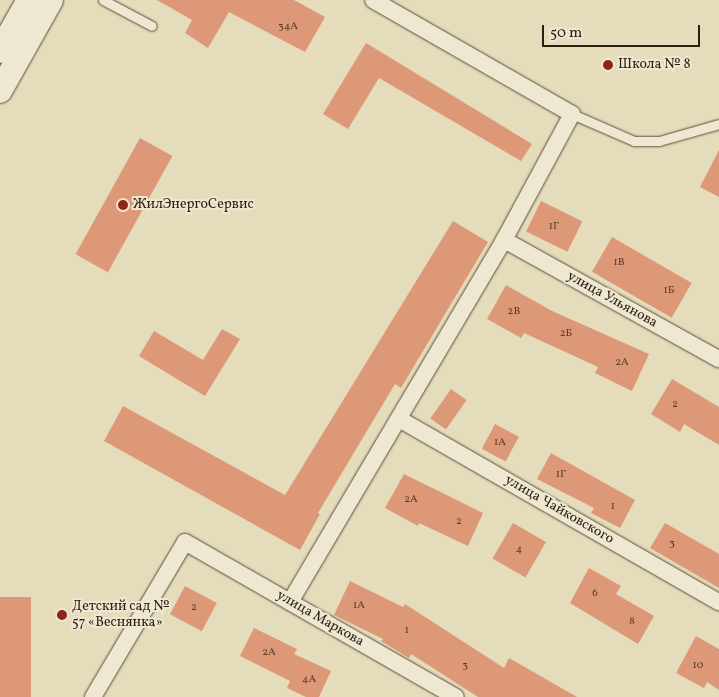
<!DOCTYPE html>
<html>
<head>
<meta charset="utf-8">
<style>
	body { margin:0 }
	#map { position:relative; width:719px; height:697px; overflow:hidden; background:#e5dcbb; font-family:Vollkorn,serif }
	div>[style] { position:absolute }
	.building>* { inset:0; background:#dd9877; transform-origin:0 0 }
	.roads { filter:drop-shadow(0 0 1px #5a4d3a) drop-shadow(0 0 1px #5a4d3a) }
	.service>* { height:9px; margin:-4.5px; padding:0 4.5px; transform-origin:4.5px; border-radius:4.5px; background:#eee8d3 }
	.minor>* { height:16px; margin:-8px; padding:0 8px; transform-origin:8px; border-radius:8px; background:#eee8d3 }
	.secondary>* { height:24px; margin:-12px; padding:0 12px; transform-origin:12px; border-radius:12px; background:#eee8d3 }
	.dots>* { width:14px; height:14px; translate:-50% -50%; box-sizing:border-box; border:2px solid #eee8d3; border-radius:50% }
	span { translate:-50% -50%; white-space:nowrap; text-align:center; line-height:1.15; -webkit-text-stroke:4px #eee8d3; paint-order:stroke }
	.number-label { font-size:11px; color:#583c29 }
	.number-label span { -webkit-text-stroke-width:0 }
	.poi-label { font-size:14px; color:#2c1d0f }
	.left { translate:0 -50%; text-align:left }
	.street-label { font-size:14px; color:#2c1d0f }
	.scale { position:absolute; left:542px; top:25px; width:158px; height:22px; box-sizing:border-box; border:2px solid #2c1d0f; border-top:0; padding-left:6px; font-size:15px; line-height:18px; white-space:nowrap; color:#2c1d0f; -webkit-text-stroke:4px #eee8d3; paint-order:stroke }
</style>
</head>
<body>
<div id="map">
	<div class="building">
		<div style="clip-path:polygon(157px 0,294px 0,325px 17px,305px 52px,229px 12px,208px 48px,185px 33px,192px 20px)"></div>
		<div style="clip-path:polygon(366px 43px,532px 144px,521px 161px,379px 78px,348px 129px,323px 114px)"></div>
		<div style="left:140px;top:138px;width:37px;height:133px;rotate:29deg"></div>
		<div style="clip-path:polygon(719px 150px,719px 197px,700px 187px)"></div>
		<div style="left:541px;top:201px;width:46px;height:34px;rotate:26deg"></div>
		<div style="clip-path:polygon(453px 221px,488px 242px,401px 388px,395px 384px,318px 513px,320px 514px,300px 550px,104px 441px,123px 406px,285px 495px)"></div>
		<div style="left:612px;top:237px;width:92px;height:40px;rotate:30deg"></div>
		<div style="clip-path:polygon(506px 285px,552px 311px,649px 354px,632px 391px,595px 373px,598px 367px,524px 333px,521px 338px,487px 319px)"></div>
		<div style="clip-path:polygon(222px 329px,240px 339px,205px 396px,139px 356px,154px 331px,203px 360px)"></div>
		<div style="clip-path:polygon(672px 379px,719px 407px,719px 445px,684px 424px,680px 432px,651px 414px)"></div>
		<div style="left:451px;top:389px;width:19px;height:36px;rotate:35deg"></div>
		<div style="left:495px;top:424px;width:27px;height:28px;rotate:28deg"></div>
		<div style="clip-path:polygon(551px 453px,635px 500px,620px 528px,591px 513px,594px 508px,537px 479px)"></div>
		<div style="clip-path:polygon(404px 474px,483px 513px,468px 546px,419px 523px,418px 526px,385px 508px)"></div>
		<div style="left:513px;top:523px;width:38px;height:41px;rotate:30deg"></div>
		<div style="clip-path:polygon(665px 523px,719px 554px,719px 588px,650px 548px)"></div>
		<div style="clip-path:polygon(589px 568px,621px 586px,616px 594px,654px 616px,638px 644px,570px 603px)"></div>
		<div style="clip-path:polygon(350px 581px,403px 607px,405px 604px,504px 668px,509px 658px,577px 697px,478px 697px,411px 654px,409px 658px,381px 641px,383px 639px,334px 615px)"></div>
		<div style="left:185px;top:586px;width:36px;height:32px;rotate:28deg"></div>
		<div style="left:0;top:597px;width:31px;height:100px"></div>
		<div style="clip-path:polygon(254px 628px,297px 649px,294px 654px,331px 671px,319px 697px,306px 697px,287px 688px,290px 681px,240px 656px)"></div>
		<div style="clip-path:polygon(696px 636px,719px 649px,719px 690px,707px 682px,704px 688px,676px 673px)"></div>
	</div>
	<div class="roads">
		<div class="service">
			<div style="left:103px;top:0;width:55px;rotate:28deg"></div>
			<div style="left:572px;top:114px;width:68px;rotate:23.5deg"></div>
			<div style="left:634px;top:141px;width:25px"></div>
			<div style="left:659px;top:141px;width:62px;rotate:-15.8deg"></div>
		</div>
		<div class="minor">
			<div style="left:504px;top:240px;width:246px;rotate:29deg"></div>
			<div style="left:399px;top:419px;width:369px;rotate:29.8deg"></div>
			<div style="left:290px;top:602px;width:421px;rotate:-59.4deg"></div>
			<div style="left:504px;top:240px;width:143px;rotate:-61.6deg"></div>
			<div style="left:572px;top:114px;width:229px;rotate:-150.2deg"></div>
			<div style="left:93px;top:697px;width:180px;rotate:-59.3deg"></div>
			<div style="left:185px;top:542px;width:312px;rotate:29.8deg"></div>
		</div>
		<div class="secondary">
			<div style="left:0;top:51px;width:59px;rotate:-60.4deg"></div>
			<div style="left:0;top:91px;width:104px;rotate:-60.7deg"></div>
		</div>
	</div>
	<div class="dots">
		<div style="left:608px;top:65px;background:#8f2418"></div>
		<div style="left:123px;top:205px;background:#8f2418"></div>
		<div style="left:62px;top:615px;background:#8f2418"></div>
	</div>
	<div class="number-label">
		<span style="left:288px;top:27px">34А</span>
		<span style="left:554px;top:227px">1Г</span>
		<span style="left:619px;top:263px">1В</span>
		<span style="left:669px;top:291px">1Б</span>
		<span style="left:514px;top:312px">2В</span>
		<span style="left:566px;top:334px">2Б</span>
		<span style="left:622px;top:363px">2А</span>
		<span style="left:675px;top:405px">2</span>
		<span style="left:500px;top:443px">1А</span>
		<span style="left:561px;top:475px">1Г</span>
		<span style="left:411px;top:500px">2А</span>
		<span style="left:613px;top:507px">1</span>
		<span style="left:459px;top:522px">2</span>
		<span style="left:672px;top:544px">3</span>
		<span style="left:519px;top:550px">4</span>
		<span style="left:595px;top:594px">6</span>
		<span style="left:359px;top:606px">1А</span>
		<span style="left:194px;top:608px">2</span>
		<span style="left:632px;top:622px">8</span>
		<span style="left:407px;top:631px">1</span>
		<span style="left:269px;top:653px">2А</span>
		<span style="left:465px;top:666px">3</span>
		<span style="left:698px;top:666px">10</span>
		<span style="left:309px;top:680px">4А</span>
	</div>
	<div class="poi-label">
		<span class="left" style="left:618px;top:65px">Школа № 8</span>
		<span class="left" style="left:133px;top:205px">ЖилЭнергоСервис</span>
		<span class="left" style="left:72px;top:615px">Детский сад №<br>57 «Веснянка»</span>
	</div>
	<div class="street-label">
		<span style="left:612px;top:300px;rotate:29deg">улица Ульянова</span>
		<span style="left:559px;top:510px;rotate:30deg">улица Чайковского</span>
		<span style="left:320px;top:619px;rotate:30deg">улица Маркова</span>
	</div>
	<div class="scale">50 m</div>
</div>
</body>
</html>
